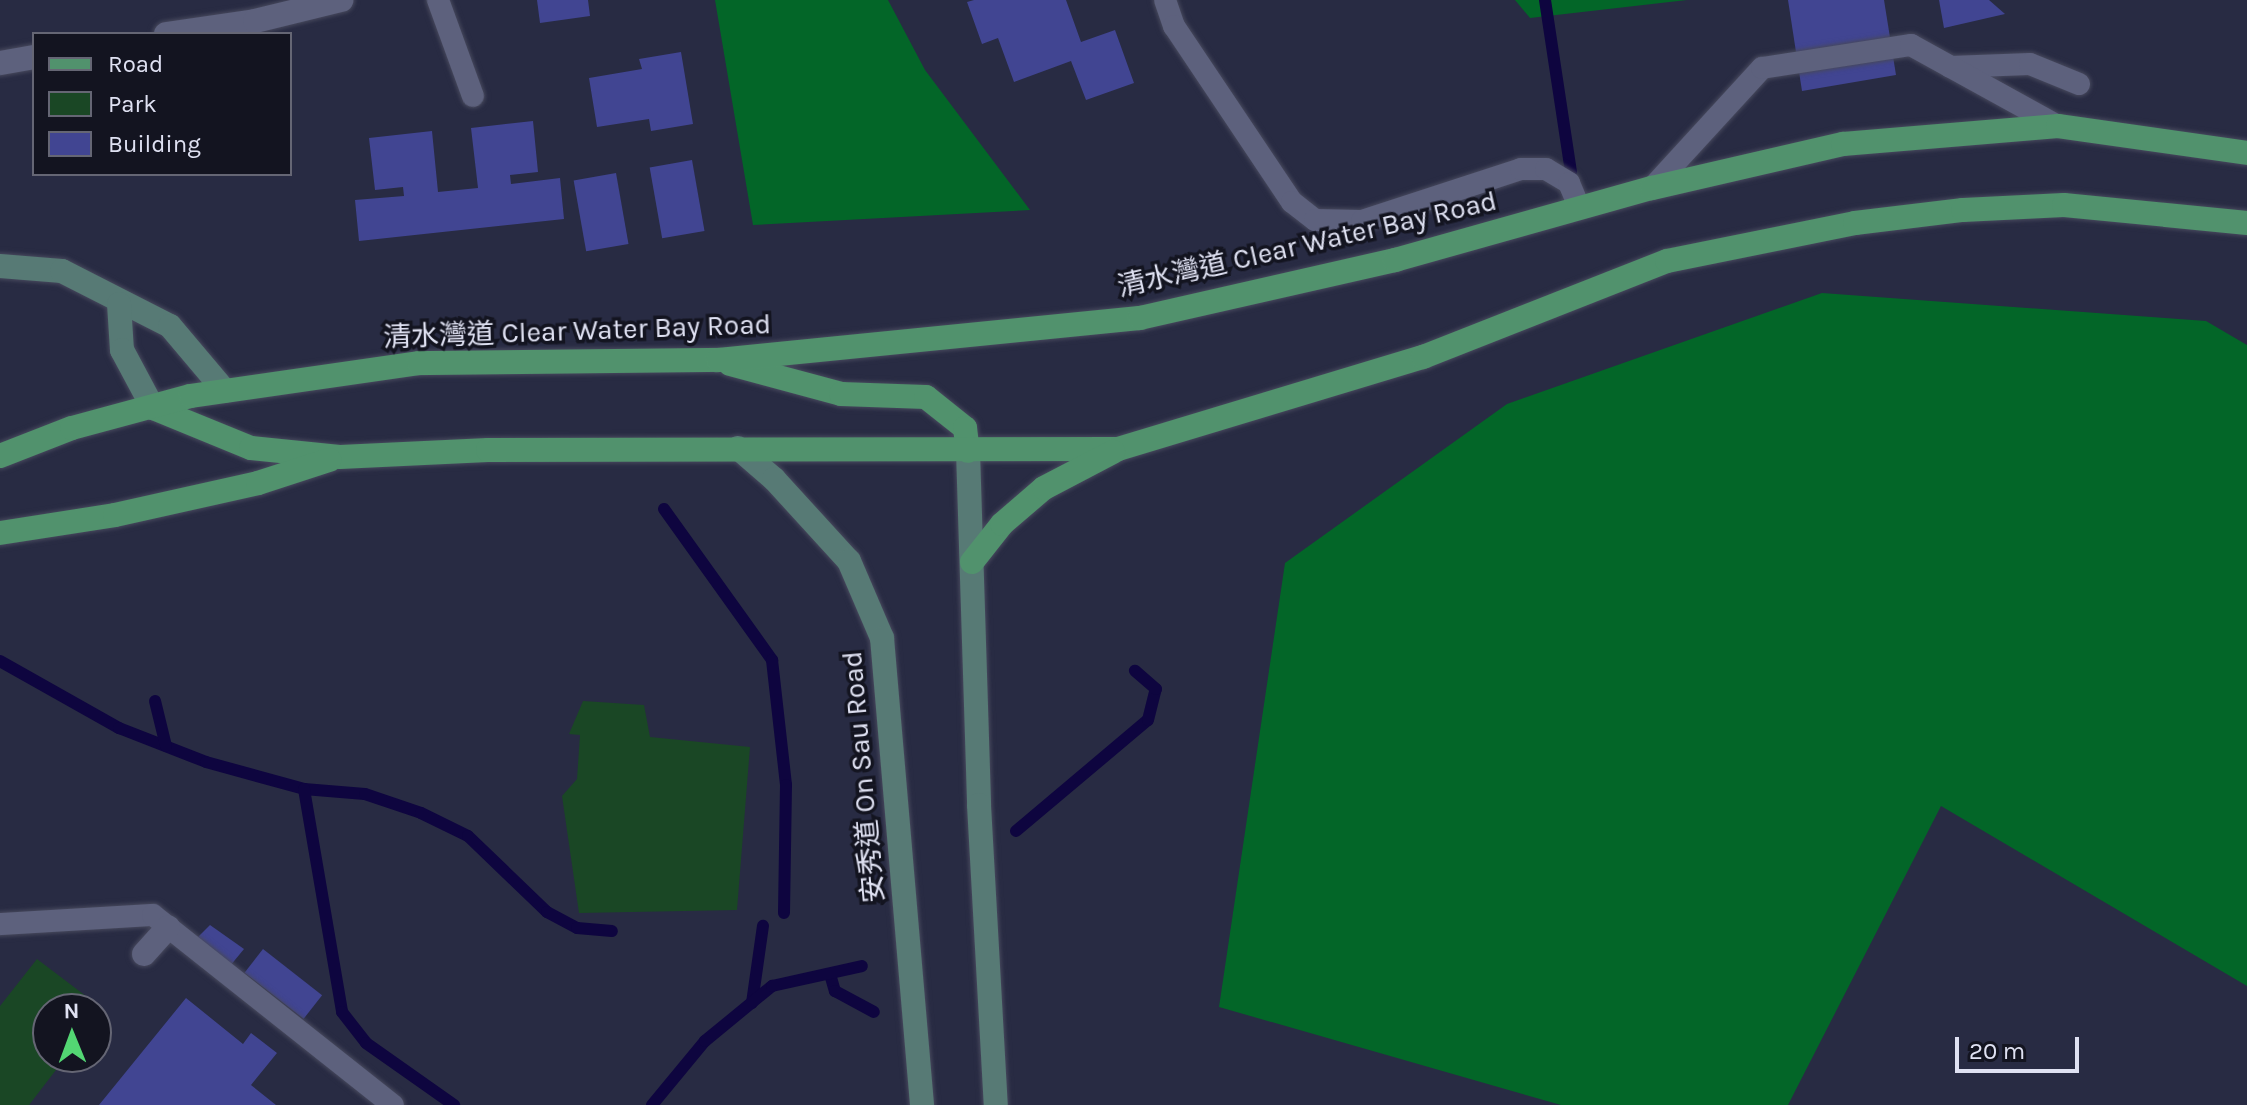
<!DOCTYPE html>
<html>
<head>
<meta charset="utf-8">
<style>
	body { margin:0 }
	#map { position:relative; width:2247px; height:1105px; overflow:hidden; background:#282b43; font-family:Karla,"Noto Sans TC",sans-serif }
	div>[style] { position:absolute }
	.green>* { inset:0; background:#1a4725 }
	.forest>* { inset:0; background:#036628 }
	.stream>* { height:12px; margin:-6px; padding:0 6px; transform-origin:6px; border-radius:6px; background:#0e053f }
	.building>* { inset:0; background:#414592; transform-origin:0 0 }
	.roads { filter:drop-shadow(0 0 2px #47495d) drop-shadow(0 0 2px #47495d) }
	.lane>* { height:22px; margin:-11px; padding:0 11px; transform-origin:11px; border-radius:11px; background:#5d617d }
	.street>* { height:24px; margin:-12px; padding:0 12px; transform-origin:12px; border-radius:12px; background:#5d617d }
	.secondary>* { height:24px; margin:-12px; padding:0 12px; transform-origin:12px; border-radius:12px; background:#577a75 }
	.primary>* { height:24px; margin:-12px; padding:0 12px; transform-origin:12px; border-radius:12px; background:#51926d }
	span { translate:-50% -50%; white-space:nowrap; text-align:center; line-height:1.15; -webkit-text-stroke:7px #131420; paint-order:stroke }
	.street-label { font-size:28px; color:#dfe1f2 }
	.legend { position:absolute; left:32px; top:32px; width:260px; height:144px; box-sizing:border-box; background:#131420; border:2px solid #656674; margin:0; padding:10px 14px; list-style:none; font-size:24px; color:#dfe1f2 }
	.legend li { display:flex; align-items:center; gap:16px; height:40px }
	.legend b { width:40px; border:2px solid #656674 }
	.north { position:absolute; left:32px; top:993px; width:80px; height:80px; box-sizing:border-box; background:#131420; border:2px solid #656674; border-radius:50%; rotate:359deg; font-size:22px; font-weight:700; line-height:32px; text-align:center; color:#dfe1f2 }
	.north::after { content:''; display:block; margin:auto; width:28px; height:36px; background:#53d673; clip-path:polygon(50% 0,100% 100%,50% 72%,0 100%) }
	.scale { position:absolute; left:1955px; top:1037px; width:124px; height:36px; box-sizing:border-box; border:4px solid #dfe1f2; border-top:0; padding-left:10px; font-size:24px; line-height:28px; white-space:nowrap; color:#dfe1f2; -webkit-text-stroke:6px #131420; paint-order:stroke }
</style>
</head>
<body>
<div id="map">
	<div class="green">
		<div style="clip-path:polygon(583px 701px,644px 705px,650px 737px,750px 747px,737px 910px,579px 913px,562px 796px,577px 779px,580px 735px,569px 734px)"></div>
		<div style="clip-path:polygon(37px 959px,103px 1009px,96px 1018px,96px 1009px,48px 1009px,48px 1057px,66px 1057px,29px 1105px,0 1105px,0 1006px)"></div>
	</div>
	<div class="forest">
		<div style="clip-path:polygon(715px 0,888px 0,925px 70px,1030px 210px,753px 225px)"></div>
		<div style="clip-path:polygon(1515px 0,1687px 0,1530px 18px)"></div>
		<div style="clip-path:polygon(1822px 293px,2206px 321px,2247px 345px,2247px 986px,1941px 806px,1788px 1105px,1561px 1105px,1219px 1007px,1285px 563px,1507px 404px)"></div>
	</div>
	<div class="stream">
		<div style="left:1545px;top:0;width:174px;rotate:81.4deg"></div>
		<div style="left:664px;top:509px;width:186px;rotate:54.4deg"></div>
		<div style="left:772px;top:660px;width:126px;rotate:83.6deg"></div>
		<div style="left:786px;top:785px;width:128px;rotate:90.9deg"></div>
		<div style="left:0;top:661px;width:137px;rotate:29.4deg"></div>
		<div style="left:119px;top:728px;width:93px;rotate:21.3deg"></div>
		<div style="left:206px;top:762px;width:102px;rotate:15.4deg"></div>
		<div style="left:304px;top:789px;width:61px;rotate:4.7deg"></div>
		<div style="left:365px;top:794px;width:59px;rotate:18.7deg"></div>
		<div style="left:421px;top:813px;width:52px;rotate:26.1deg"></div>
		<div style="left:468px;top:836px;width:110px;rotate:43.9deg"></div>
		<div style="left:547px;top:912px;width:34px;rotate:28deg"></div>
		<div style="left:577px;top:928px;width:35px;rotate:5deg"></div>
		<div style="left:155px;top:701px;width:46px;rotate:76.3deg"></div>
		<div style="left:304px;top:789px;width:226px;rotate:80.3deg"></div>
		<div style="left:342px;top:1012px;width:39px;rotate:52deg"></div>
		<div style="left:366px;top:1043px;width:108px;rotate:35.2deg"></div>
		<div style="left:1016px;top:831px;width:172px;rotate:-40.1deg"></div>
		<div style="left:1148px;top:720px;width:32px;rotate:-76deg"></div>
		<div style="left:1156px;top:689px;width:28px;rotate:-139deg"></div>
		<div style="left:830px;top:974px;width:18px;rotate:74deg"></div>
		<div style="left:835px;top:991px;width:44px;rotate:28.3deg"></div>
		<div style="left:752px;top:1003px;width:78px;rotate:-81.9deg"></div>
		<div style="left:652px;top:1105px;width:83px;rotate:-50.4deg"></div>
		<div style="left:705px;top:1041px;width:87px;rotate:-39.4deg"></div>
		<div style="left:772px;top:986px;width:92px;rotate:-12.5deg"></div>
	</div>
	<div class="building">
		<div style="clip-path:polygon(537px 0,588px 0,590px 16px,540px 23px)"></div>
		<div style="clip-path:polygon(974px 0,1066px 0,1081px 42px,1115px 30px,1134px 83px,1086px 100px,1071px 61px,1014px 82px,998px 38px,982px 44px,967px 2px)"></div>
		<div style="clip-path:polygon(1788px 0,1884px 0,1896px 75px,1802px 91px)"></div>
		<div style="clip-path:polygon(1939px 0,1989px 0,2005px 14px,1944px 28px)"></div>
		<div style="clip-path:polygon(681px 52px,693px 124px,651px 131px,649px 119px,597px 127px,589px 78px,642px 69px,639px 59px)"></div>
		<div style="clip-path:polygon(533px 121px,538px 172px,510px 175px,511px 184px,560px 178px,564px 219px,359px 241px,355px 200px,404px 196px,403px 187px,375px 190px,369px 138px,432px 131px,438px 192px,478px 188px,471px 128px)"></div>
		<div style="left:692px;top:160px;width:72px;height:43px;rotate:80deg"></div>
		<div style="left:616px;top:173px;width:72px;height:43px;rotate:80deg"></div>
		<div style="clip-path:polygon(210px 925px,244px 949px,230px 966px,198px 937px)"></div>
		<div style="left:263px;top:949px;width:75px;height:30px;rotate:38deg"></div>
		<div style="clip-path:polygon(186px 998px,243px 1044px,251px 1033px,277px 1053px,251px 1085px,276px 1105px,99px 1105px)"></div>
	</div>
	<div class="roads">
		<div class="lane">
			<div style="left:438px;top:0;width:102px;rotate:70deg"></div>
			<div style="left:1165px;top:0;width:28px;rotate:71deg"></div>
			<div style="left:1174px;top:26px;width:212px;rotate:56.2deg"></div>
			<div style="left:1292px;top:202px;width:29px;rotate:38deg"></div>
			<div style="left:1315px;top:220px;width:47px;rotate:1.2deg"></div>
			<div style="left:1362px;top:221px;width:167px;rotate:-18.1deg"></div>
			<div style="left:1521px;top:169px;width:25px"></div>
			<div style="left:1546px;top:169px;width:27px;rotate:31deg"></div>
			<div style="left:1569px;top:183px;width:26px;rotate:67deg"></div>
			<div style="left:1950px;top:67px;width:80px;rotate:-2.1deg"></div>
			<div style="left:2030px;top:64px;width:53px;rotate:22.2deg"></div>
			<div style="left:1652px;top:188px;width:163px;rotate:-47.5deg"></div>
			<div style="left:1762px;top:68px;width:151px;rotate:-8.8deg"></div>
			<div style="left:1911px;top:45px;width:168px;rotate:28.9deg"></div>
			<div style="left:0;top:924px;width:153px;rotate:-3.4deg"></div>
			<div style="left:153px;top:915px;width:306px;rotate:38.4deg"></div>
		</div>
		<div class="street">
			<div style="left:166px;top:34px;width:90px;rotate:-8.3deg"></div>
			<div style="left:255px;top:21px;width:89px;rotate:-13.7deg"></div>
			<div style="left:0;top:63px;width:35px;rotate:-10deg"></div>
			<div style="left:144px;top:954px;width:36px;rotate:-48deg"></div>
		</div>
		<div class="secondary">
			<div style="left:0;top:266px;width:62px;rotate:4.6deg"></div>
			<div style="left:62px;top:271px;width:121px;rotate:27deg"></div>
			<div style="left:170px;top:326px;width:85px;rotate:49.8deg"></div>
			<div style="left:119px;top:304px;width:46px;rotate:86.3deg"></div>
			<div style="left:122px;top:350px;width:66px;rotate:61.9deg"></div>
			<div style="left:738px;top:448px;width:48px;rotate:40.7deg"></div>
			<div style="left:774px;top:479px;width:111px;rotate:47.6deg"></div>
			<div style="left:849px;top:561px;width:84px;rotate:66.8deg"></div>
			<div style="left:882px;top:638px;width:469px;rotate:85.1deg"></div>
			<div style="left:968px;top:451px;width:354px;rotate:88.2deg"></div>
			<div style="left:979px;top:805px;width:300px;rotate:86.8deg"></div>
		</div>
		<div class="primary">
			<div style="left:730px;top:364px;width:115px;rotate:15.1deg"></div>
			<div style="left:841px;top:394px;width:85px;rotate:2deg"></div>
			<div style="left:926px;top:397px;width:50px;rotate:38.5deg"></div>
			<div style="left:965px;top:428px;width:23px;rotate:83deg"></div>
			<div style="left:153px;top:408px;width:106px;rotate:22.2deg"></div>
			<div style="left:251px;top:448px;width:89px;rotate:5.8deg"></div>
			<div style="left:340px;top:457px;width:148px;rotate:-2.7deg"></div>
			<div style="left:488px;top:450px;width:630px;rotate:-0.09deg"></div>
			<div style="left:1118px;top:449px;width:319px;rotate:-16.8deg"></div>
			<div style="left:1423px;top:357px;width:262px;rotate:-21.5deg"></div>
			<div style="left:1667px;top:261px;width:192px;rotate:-11.4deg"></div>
			<div style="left:1855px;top:223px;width:109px;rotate:-6.9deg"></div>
			<div style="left:1963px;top:210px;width:101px;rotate:-2.8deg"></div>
			<div style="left:2064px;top:205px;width:184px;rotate:5.6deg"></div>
			<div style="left:0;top:456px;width:77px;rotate:-21.3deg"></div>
			<div style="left:72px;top:428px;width:123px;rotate:-15.1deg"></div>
			<div style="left:191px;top:396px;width:230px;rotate:-8.2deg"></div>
			<div style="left:419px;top:363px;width:299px;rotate:-0.6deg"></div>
			<div style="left:718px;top:360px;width:424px;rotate:-5.7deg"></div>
			<div style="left:1140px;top:318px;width:262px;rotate:-12.8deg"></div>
			<div style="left:1395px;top:260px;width:267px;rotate:-15.7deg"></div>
			<div style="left:1652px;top:188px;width:196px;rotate:-13deg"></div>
			<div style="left:1843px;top:144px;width:216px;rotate:-4.8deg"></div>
			<div style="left:2058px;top:126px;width:191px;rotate:8.1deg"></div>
			<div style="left:0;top:533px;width:116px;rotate:-8.9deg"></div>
			<div style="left:115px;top:515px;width:147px;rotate:-12.6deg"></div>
			<div style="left:258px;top:483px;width:75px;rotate:-17.9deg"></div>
			<div style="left:972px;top:562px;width:48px;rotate:-51.7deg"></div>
			<div style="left:1002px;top:524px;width:55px;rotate:-40.6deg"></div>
			<div style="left:1044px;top:488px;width:78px;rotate:-27.6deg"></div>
		</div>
	</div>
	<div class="street-label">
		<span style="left:1307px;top:244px;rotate:-13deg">清水灣道 Clear Water Bay Road</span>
		<span style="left:577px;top:331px;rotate:-2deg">清水灣道 Clear Water Bay Road</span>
		<span style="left:863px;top:777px;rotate:-95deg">安秀道 On Sau Road</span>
	</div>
	<ul class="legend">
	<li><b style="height:10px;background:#51926d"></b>Road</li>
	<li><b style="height:22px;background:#1a4725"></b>Park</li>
	<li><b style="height:22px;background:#414592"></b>Building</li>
	</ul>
	<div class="north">N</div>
	<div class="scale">20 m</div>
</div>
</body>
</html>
